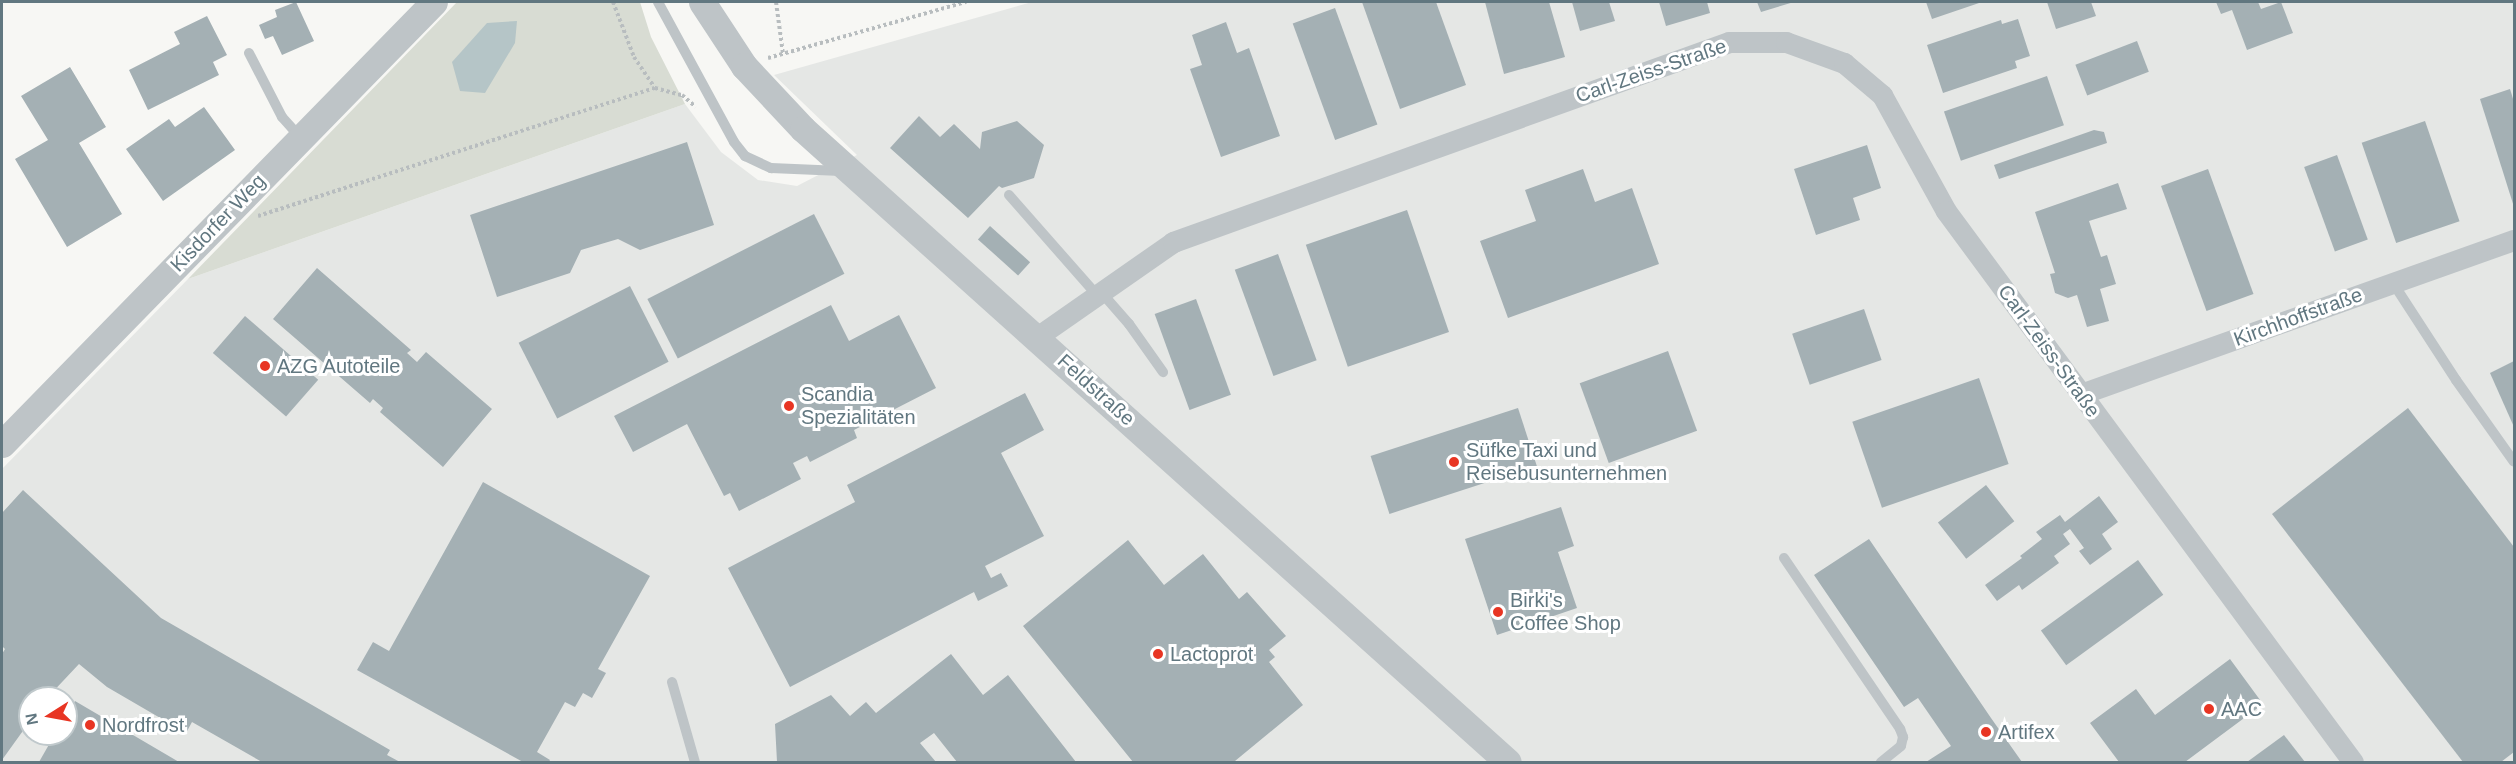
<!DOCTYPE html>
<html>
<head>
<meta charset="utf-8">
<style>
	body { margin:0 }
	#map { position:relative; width:2516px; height:764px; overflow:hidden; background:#f7f7f4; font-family:Arial,sans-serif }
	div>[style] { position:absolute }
	.built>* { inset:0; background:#e5e7e5 }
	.green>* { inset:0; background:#d8dcd3 }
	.water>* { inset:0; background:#b5c5c7 }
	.building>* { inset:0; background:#a4b0b4; transform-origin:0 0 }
	.path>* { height:4px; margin-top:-2px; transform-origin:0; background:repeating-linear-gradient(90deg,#b8bdbf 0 3px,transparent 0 6px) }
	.service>* { height:10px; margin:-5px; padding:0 5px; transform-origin:5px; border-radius:5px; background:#bec4c7 }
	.minor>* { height:21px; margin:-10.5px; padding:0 10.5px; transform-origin:10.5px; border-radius:10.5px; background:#bec4c7 }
	.tertiary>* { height:27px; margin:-13.5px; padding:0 13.5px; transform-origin:13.5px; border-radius:13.5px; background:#bec4c7 }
	.dots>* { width:16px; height:16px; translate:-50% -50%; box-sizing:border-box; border:3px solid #fff; border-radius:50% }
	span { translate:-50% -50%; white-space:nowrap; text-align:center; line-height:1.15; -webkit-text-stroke:6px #fff; paint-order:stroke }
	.street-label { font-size:20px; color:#617780 }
	.poi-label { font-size:20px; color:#617780 }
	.left { translate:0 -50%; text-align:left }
	.frame { position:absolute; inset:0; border:3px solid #617780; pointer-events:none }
	.north { position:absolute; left:18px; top:686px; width:60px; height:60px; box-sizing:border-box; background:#fff; border:2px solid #c0c9cc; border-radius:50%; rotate:259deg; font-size:16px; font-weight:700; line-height:24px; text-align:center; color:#617780 }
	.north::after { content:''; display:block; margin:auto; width:21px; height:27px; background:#e83523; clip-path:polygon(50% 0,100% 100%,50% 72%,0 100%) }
</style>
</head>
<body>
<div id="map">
	<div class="built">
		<div style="clip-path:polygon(evenodd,1032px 2px,2514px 2px,2514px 762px,2px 762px,2px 469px,188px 279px,685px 104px,721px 152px,758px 180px,797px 186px,857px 155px,774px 75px,1032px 2px,30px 698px,66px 698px,66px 734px,30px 734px,30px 698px)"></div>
	</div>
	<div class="green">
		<div style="clip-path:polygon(457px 2px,640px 2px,651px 37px,685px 104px,188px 279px)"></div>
	</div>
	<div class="water">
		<div style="clip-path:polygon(517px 21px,515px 43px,485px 93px,460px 91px,452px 62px,487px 23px)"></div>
	</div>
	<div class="building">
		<div style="clip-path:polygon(296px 2px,314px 41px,282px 55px,273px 36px,265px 39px,259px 25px,277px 17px,275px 10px)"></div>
		<div style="clip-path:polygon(1362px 2px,1436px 2px,1466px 85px,1400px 109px)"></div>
		<div style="clip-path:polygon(1485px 2px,1549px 2px,1565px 57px,1504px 74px)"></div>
		<div style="clip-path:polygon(1572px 2px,1609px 2px,1615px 21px,1580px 31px)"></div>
		<div style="clip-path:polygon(1659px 2px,1707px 2px,1710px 13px,1666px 26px)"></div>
		<div style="clip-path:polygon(1757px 2px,1794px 2px,1761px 12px)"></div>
		<div style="clip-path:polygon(1926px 2px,1982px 2px,1932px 19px)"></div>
		<div style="clip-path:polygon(2047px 2px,2091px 2px,2096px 16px,2056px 29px)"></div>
		<div style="clip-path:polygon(2216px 2px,2258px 2px,2261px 9px,2281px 2px,2293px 33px,2247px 50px,2232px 10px,2221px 14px)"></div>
		<div style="left:1335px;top:8px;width:124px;height:45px;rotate:70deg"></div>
		<div style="clip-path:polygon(207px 16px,227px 55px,213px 62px,219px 75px,148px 110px,129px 70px,180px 44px,174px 32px)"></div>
		<div style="clip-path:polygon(2018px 19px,2030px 56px,2015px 61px,2017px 68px,1943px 93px,1927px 45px,2001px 20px,2002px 24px)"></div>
		<div style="clip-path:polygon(1226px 22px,1237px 53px,1249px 48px,1280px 136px,1221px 157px,1190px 69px,1202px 65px,1192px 35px)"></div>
		<div style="left:2137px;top:41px;width:33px;height:66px;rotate:69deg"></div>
		<div style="clip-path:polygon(70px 67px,106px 127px,79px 143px,122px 214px,67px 247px,15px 159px,48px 140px,21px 96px)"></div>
		<div style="left:2047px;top:76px;width:52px;height:109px;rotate:71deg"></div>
		<div style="clip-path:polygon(2510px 89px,2514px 102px,2514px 207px,2480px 99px)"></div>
		<div style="clip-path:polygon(204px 107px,235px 150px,163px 201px,126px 149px,169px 119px,175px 127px)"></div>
		<div style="clip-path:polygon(919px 116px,940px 137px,954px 124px,980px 149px,982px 132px,1017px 121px,1044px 145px,1034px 178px,1002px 188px,999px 186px,968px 218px,890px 148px)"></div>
		<div style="left:2425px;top:121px;width:106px;height:67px;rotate:71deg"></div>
		<div style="clip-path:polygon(2094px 130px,2104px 132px,2107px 143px,1999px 179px,1994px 165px)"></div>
		<div style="clip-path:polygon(687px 142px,714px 225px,640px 250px,618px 239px,581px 250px,570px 273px,497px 297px,470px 215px)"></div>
		<div style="clip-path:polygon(1867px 145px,1881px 188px,1853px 198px,1860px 220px,1816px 235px,1794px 169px)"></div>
		<div style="left:2337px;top:155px;width:90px;height:35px;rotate:70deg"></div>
		<div style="clip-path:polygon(1583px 169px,1595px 202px,1632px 188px,1659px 264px,1508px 318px,1480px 241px,1536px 221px,1525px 190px)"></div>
		<div style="left:2208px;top:169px;width:133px;height:50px;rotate:70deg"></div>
		<div style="clip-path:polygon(2118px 183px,2127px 209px,2089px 221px,2101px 257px,2107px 255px,2116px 284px,2100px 289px,2109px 321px,2087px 327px,2077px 295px,2068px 298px,2055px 293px,2050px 274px,2055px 273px,2035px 212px)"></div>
		<div style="left:1407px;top:210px;width:129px;height:107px;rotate:71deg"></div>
		<div style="left:814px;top:214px;width:67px;height:187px;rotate:63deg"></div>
		<div style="left:990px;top:226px;width:54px;height:18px;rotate:42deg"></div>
		<div style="left:1278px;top:254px;width:113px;height:46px;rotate:70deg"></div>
		<div style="clip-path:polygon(317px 268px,411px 350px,407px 353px,417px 362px,426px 352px,492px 409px,443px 467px,380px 412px,383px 408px,373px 399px,370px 403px,273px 319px)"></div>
		<div style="left:630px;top:286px;width:85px;height:125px;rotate:63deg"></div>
		<div style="left:1196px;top:299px;width:102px;height:44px;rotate:70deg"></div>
		<div style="clip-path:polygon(831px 305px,849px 341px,899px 315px,936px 388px,854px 430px,857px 438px,810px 462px,807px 456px,793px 463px,801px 479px,739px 511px,730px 493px,724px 496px,687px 424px,633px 452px,614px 416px)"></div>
		<div style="left:1864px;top:309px;width:54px;height:76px;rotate:71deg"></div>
		<div style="left:245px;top:316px;width:97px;height:49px;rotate:41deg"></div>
		<div style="left:1668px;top:351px;width:85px;height:94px;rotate:70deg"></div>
		<div style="clip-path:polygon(2514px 361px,2514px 427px,2490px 373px)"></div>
		<div style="left:1979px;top:378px;width:91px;height:134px;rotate:71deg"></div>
		<div style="clip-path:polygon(1025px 393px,1044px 430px,1001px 453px,1044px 536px,985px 566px,991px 578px,1001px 573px,1008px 586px,978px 601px,974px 592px,790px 687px,728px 568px,855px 502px,847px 485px)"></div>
		<div style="left:1518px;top:408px;width:61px;height:155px;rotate:72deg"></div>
		<div style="clip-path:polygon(2408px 408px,2514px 547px,2514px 752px,2501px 762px,2463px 762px,2272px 514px)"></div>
		<div style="clip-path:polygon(483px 482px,650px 576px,598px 669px,606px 673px,592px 698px,583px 693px,575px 707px,565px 702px,537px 752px,550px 760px,549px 762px,523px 762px,357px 670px,373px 642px,389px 651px)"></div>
		<div style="left:1986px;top:485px;width:46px;height:61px;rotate:52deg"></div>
		<div style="clip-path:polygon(23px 490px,161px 618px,390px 750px,387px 755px,400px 762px,262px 762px,192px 722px,186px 733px,107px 687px,79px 664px,47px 698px,30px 698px,30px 721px,2px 760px,2px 654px,5px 649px,2px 646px,2px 513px)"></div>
		<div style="clip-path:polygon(2099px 496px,2118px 522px,2102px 534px,2112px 549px,2090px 565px,2079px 551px,2084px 548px,2070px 529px,2063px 534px,2070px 544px,2054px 556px,2059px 563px,2022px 590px,2019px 585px,1997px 601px,1985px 585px,2022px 558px,2020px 556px,2042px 539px,2036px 532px,2060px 515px,2065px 522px)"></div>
		<div style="clip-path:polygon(1561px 507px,1574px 546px,1558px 552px,1577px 608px,1497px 635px,1465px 539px)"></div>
		<div style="clip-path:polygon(1869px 539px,1991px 718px,2022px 762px,1926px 762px,1951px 746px,1918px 698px,1904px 707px,1814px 575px)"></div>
		<div style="clip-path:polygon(1128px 540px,1164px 585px,1203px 554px,1239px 599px,1247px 592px,1286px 636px,1269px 650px,1275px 657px,1269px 662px,1303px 705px,1235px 761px,1236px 762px,1133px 762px,1023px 626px)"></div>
		<div style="left:2138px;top:560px;width:43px;height:120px;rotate:54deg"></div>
		<div style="clip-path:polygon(951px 654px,983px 695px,1008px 675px,1076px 762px,957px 762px,934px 733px,920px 743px,936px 762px,777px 762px,775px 724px,831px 695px,850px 716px,866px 702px,876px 713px)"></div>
		<div style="clip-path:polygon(2230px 659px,2263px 704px,2185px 762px,2119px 762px,2090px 723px,2136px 689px,2155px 715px)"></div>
		<div style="clip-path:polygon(75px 701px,179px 762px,39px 762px,55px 734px,66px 734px,66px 716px)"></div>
		<div style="clip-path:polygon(2284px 735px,2305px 762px,2247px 762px)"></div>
	</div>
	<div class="path">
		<div style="left:613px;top:2px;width:59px;rotate:69.1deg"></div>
		<div style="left:634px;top:57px;width:37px;rotate:56deg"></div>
		<div style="left:776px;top:2px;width:52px;rotate:82.3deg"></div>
		<div style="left:768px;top:58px;width:206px;rotate:-15.8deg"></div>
		<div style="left:258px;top:216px;width:417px;rotate:-17.9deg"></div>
		<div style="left:655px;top:88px;width:28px;rotate:15deg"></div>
		<div style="left:682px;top:95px;width:18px;rotate:41deg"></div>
	</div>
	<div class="service">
		<div style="left:658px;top:2px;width:159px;rotate:61.5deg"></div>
		<div style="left:734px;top:142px;width:18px;rotate:52deg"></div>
		<div style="left:745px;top:156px;width:29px;rotate:25deg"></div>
		<div style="left:771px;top:168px;width:70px;rotate:2.5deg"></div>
		<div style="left:249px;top:53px;width:72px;rotate:62.7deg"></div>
		<div style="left:282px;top:117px;width:28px;rotate:48deg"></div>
		<div style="left:1009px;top:195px;width:133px;rotate:48.7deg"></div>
		<div style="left:2393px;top:283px;width:116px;rotate:57deg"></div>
		<div style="left:2456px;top:380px;width:100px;rotate:54.7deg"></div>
		<div style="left:1101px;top:292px;width:43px;rotate:48.8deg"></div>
		<div style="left:1129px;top:324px;width:59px;rotate:54.7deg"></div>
		<div style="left:1784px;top:558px;width:207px;rotate:55.8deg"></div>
		<div style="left:1900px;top:729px;width:9px;rotate:69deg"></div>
		<div style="left:1903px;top:737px;width:9px;rotate:103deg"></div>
		<div style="left:1901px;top:746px;width:26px;rotate:141deg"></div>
		<div style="left:672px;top:682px;width:83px;rotate:74deg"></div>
	</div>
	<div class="minor">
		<div style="left:1037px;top:337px;width:166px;rotate:-34.9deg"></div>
		<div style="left:1173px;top:242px;width:591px;rotate:-19.78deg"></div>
		<div style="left:1729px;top:42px;width:57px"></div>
		<div style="left:1786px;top:42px;width:62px;rotate:19.9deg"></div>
		<div style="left:1844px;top:63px;width:50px;rotate:40.1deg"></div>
		<div style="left:1882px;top:95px;width:132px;rotate:61.1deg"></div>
		<div style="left:1946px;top:211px;width:685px;rotate:53.55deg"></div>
		<div style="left:2081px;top:394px;width:460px;rotate:-19.6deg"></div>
	</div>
	<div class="tertiary">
		<div style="left:702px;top:2px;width:77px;rotate:56.7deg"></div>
		<div style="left:744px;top:66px;width:86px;rotate:46.9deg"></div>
		<div style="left:803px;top:129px;width:947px;rotate:41.92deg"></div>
		<div style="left:2px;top:444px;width:618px;rotate:-45.66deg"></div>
	</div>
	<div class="dots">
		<div style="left:265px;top:366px;background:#e83523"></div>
		<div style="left:789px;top:406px;background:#e83523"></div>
		<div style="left:1454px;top:462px;background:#e83523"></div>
		<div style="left:1498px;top:612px;background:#e83523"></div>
		<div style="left:1158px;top:654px;background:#e83523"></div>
		<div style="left:2209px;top:709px;background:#e83523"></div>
		<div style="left:90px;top:725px;background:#e83523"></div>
		<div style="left:1986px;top:732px;background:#e83523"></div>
	</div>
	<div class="street-label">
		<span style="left:1651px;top:71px;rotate:-19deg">Carl-Zeiss-Straße</span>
		<span style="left:218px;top:223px;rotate:-46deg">Kisdorfer Weg</span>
		<span style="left:2298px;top:317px;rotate:-20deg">Kirchhoffstraße</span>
		<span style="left:2049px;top:351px;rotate:54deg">Carl-Zeiss-Straße</span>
		<span style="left:1096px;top:390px;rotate:42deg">Feldstraße</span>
	</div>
	<div class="poi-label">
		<span class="left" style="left:277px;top:366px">AZG Autoteile</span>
		<span class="left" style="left:801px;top:406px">Scandia<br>Spezialitäten</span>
		<span class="left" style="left:1466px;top:462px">Süfke Taxi und<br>Reisebusunternehmen</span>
		<span class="left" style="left:1510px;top:612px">Birki's<br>Coffee Shop</span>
		<span class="left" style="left:1170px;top:654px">Lactoprot</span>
		<span class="left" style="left:2221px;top:709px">AAC</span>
		<span class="left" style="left:102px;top:725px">Nordfrost</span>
		<span class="left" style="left:1998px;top:732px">Artifex</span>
	</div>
	<div class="frame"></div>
	<div class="north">N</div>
</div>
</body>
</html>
